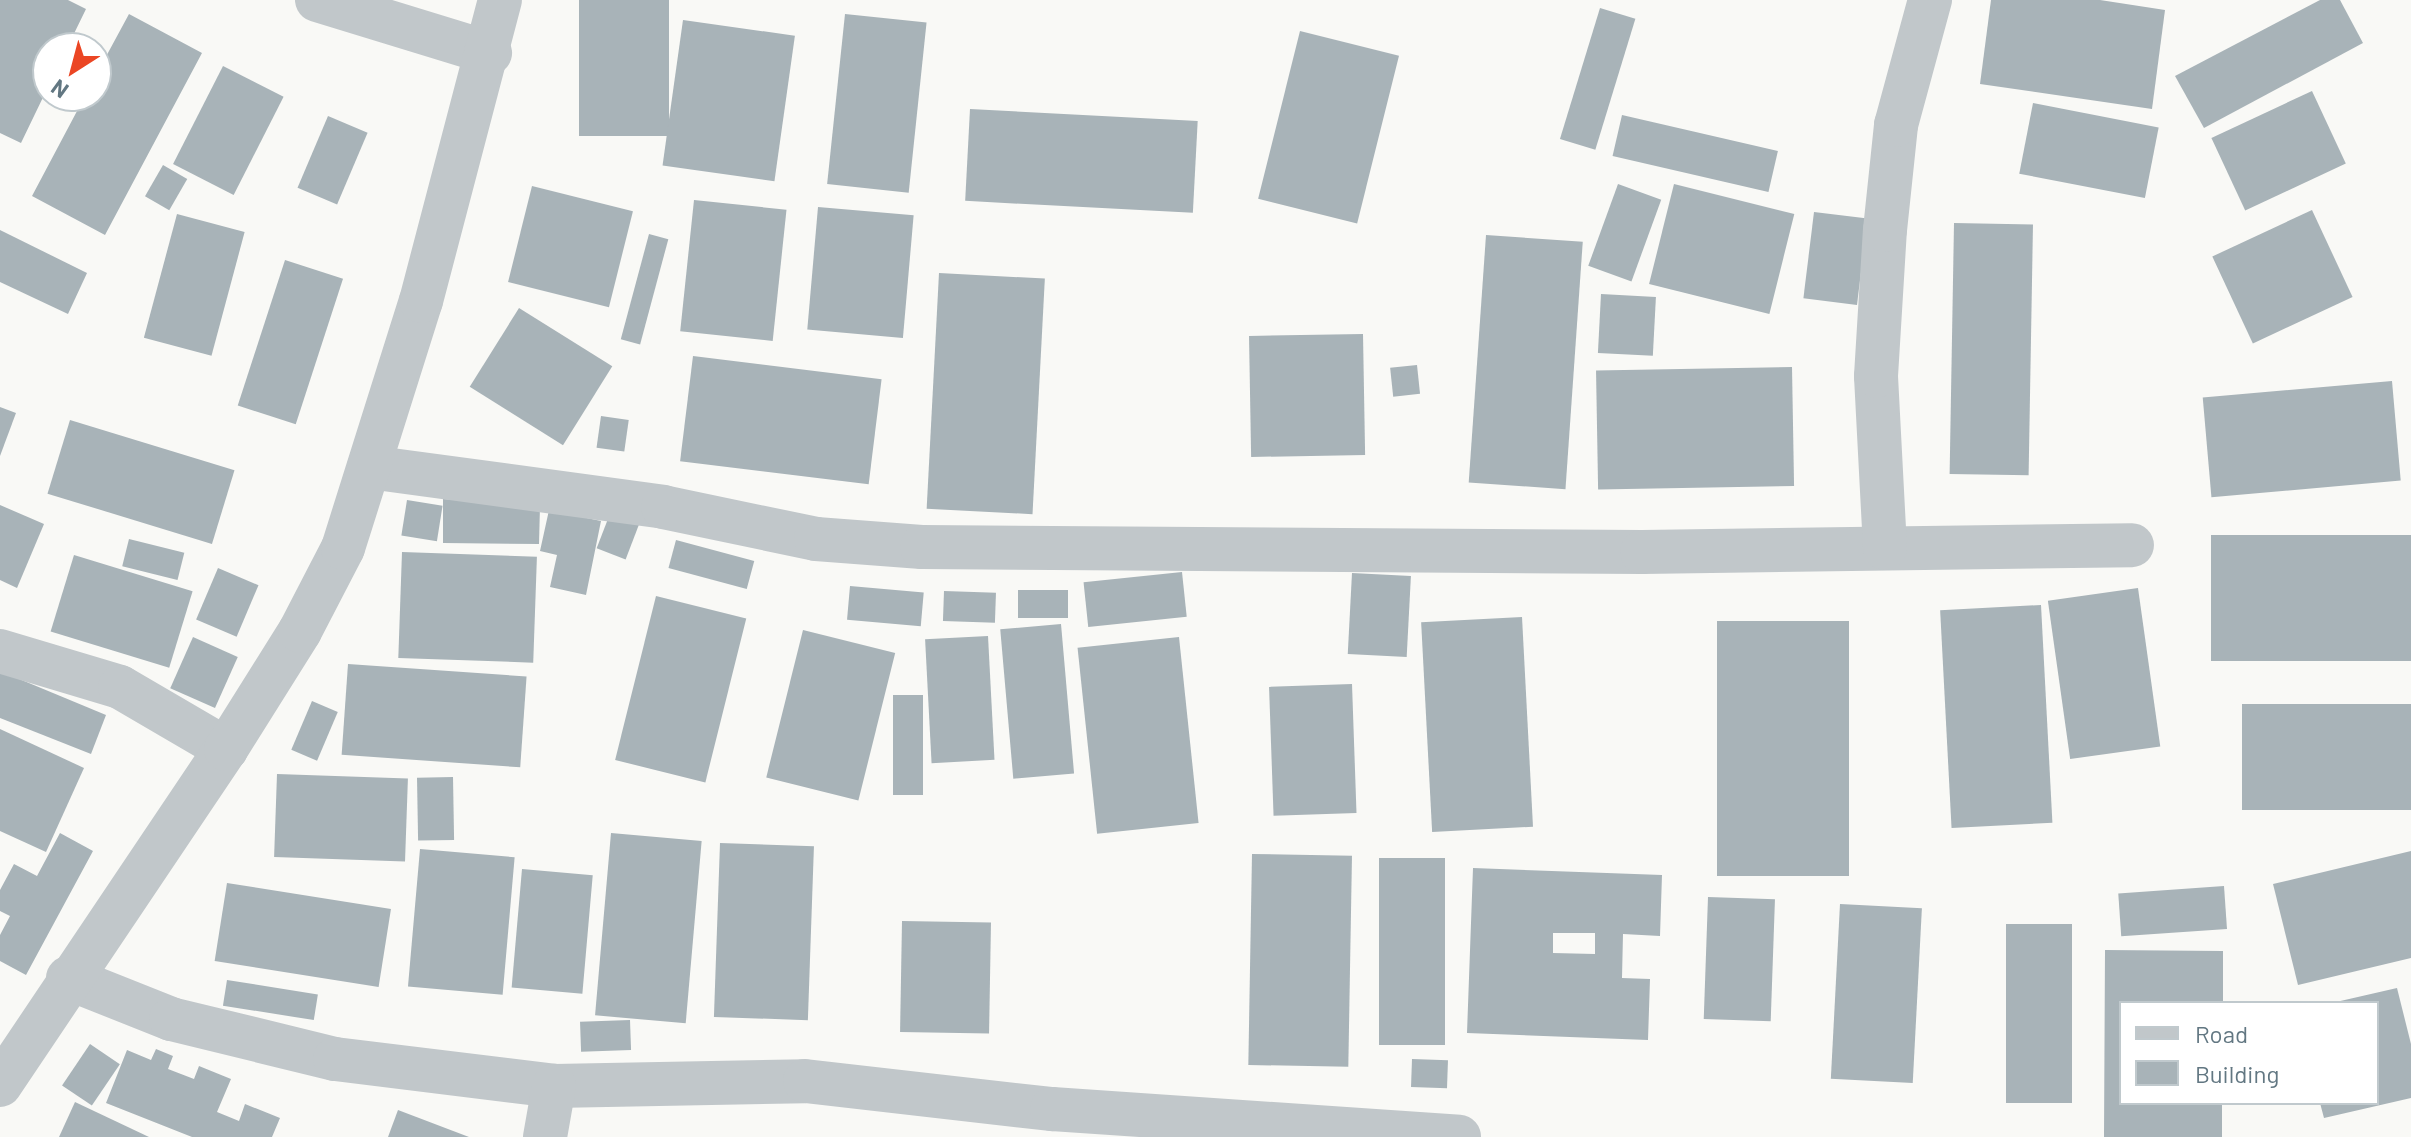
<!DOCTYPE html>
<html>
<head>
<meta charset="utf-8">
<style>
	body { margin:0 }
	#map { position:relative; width:2411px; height:1137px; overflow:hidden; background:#f9f9f6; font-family:Barlow,sans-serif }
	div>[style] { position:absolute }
	.building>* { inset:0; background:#a8b3b8; transform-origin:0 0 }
	.minor>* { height:44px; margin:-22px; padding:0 22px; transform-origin:22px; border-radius:22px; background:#c1c7ca }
	.tertiary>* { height:44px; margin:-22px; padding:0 22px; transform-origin:22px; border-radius:22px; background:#c1c7ca }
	span { translate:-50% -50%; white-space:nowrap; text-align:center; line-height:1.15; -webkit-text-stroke:8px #fff; paint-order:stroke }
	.legend { position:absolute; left:2119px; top:1001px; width:260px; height:104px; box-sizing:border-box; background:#fff; border:2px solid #c0c9cd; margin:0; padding:10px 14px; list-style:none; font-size:24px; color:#627782 }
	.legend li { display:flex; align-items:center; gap:16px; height:40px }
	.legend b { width:40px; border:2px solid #c0c9cd }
	.north { position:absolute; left:32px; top:32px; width:80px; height:80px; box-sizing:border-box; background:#fff; border:2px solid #c0c9cd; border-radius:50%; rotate:216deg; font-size:22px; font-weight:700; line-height:32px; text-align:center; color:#627782 }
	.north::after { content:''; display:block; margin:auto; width:28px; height:36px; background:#eb4624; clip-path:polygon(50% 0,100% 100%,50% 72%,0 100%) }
</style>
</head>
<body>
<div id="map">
	<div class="building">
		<div style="clip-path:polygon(0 0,68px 0,86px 9px,67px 48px,48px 48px,48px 87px,21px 143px,0 133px)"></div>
		<div style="left:579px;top:0;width:90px;height:136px"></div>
		<div style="clip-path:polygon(1991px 0,2100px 0,2165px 10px,2152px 109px,1980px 84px)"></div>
		<div style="clip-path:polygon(2320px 0,2340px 0,2363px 43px,2204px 128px,2175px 76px)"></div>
		<div style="left:1600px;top:8px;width:37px;height:137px;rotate:17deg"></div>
		<div style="clip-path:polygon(129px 14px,202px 53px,105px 235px,32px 196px,85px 96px,96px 96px,96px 75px)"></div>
		<div style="left:845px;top:14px;width:82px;height:171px;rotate:6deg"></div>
		<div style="left:683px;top:20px;width:113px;height:147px;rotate:8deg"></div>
		<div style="left:1300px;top:31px;width:102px;height:173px;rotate:14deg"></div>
		<div style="left:223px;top:66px;width:68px;height:110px;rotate:27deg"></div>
		<div style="left:2312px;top:91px;width:80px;height:111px;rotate:65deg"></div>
		<div style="left:2033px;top:103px;width:128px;height:72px;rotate:11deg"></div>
		<div style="left:970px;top:109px;width:228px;height:92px;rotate:3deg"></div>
		<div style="left:1622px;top:115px;width:160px;height:42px;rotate:13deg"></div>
		<div style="left:328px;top:116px;width:43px;height:78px;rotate:23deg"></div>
		<div style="left:163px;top:165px;width:28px;height:36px;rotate:30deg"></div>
		<div style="left:1618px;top:184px;width:46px;height:87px;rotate:20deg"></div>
		<div style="left:1674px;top:184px;width:124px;height:103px;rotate:14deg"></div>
		<div style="left:532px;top:186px;width:104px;height:99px;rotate:14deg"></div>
		<div style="left:694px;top:200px;width:93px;height:132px;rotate:6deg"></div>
		<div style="left:818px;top:207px;width:96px;height:123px;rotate:5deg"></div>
		<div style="left:2312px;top:210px;width:96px;height:110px;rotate:65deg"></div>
		<div style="left:1814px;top:212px;width:54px;height:87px;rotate:7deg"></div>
		<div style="left:177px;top:214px;width:70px;height:128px;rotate:15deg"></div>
		<div style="left:1954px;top:223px;width:79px;height:251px;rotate:1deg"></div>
		<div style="clip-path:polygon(0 230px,87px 273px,68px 314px,0 282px)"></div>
		<div style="left:649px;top:234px;width:20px;height:109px;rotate:15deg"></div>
		<div style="left:1486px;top:235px;width:97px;height:248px;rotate:4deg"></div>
		<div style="left:285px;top:260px;width:61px;height:153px;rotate:18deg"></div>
		<div style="left:939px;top:273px;width:106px;height:236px;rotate:3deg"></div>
		<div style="left:1601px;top:294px;width:55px;height:59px;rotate:3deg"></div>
		<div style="left:519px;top:308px;width:110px;height:93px;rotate:32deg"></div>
		<div style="left:1363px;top:334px;width:121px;height:114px;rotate:89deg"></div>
		<div style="left:693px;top:356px;width:190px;height:106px;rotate:7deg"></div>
		<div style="left:1417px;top:365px;width:29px;height:27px;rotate:84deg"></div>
		<div style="left:1792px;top:367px;width:119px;height:196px;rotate:89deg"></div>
		<div style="left:2392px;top:381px;width:100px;height:190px;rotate:85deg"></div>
		<div style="clip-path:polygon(0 407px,16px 413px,0 456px)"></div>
		<div style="left:601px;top:416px;width:28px;height:32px;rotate:8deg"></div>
		<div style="left:70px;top:420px;width:172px;height:77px;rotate:17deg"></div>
		<div style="clip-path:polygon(443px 499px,540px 506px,539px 544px,443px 543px)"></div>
		<div style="left:407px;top:500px;width:36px;height:36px;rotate:9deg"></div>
		<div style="clip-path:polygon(0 505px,44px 524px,17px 588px,0 580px)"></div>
		<div style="clip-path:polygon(549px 510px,601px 521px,586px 595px,550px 587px,557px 555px,540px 551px)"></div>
		<div style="left:611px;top:511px;width:31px;height:40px;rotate:21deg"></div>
		<div style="left:2411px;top:535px;width:126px;height:200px;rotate:90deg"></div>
		<div style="left:129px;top:539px;width:57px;height:28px;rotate:14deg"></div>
		<div style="left:676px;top:540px;width:81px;height:29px;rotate:15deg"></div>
		<div style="left:402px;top:552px;width:135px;height:106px;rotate:2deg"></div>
		<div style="left:74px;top:555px;width:124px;height:80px;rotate:17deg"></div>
		<div style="left:218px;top:568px;width:44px;height:56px;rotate:23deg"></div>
		<div style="left:1182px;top:572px;width:45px;height:99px;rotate:84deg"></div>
		<div style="left:1352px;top:573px;width:59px;height:81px;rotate:3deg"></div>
		<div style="left:850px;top:586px;width:74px;height:34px;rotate:5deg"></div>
		<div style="left:2138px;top:588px;width:160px;height:91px;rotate:82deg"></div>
		<div style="left:1018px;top:590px;width:50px;height:28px"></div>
		<div style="left:944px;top:591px;width:52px;height:30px;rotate:2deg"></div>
		<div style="left:656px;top:596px;width:93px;height:169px;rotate:14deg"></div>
		<div style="left:2041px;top:605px;width:218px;height:101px;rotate:87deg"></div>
		<div style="left:1522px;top:617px;width:210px;height:101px;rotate:87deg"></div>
		<div style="left:1717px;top:621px;width:132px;height:255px"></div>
		<div style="left:1061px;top:624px;width:150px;height:61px;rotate:85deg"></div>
		<div style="left:803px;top:630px;width:95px;height:152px;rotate:14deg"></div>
		<div style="left:988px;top:636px;width:124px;height:63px;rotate:87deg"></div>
		<div style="left:193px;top:637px;width:49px;height:56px;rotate:24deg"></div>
		<div style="left:1179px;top:637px;width:187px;height:102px;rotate:84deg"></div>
		<div style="left:348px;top:664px;width:179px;height:91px;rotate:4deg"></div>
		<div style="clip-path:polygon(0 671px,106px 715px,91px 754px,0 718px)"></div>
		<div style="left:1352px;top:684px;width:129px;height:83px;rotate:88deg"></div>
		<div style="left:893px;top:695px;width:30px;height:100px"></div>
		<div style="left:312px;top:701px;width:28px;height:53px;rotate:23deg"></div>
		<div style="left:2411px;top:704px;width:106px;height:169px;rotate:90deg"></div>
		<div style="clip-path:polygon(0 729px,84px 768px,46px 852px,0 831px)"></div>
		<div style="left:277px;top:774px;width:131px;height:83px;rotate:2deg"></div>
		<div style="left:453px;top:777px;width:63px;height:36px;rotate:89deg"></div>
		<div style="clip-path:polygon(60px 833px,93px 851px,26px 975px,0 961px,0 935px,10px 916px,0 911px,0 890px,14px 864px,37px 876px)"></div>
		<div style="left:611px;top:833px;width:91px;height:183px;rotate:5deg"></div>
		<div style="left:720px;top:843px;width:94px;height:174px;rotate:2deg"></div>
		<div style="left:420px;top:849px;width:95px;height:138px;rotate:5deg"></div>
		<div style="clip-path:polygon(2411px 851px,2411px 958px,2298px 985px,2273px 884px)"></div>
		<div style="left:1252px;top:854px;width:100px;height:211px;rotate:1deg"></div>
		<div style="left:1379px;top:858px;width:66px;height:187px"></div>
		<div style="clip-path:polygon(evenodd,1473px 868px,1662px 875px,1660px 936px,1623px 934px,1622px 978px,1650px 979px,1648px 1040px,1467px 1033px,1473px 868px,1553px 933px,1595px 933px,1595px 954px,1553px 953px,1553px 933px)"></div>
		<div style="left:522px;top:869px;width:71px;height:119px;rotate:5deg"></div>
		<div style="left:227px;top:883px;width:166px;height:79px;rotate:9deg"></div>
		<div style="left:2224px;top:886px;width:43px;height:106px;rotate:86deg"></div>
		<div style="left:1708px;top:897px;width:67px;height:122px;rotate:2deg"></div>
		<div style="left:1840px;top:904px;width:82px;height:175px;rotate:3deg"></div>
		<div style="left:902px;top:921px;width:89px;height:111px;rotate:1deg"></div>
		<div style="left:2006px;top:924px;width:66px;height:179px"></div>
		<div style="clip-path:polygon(2105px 950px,2223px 951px,2223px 1003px,2121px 1003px,2121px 1103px,2222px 1103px,2222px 1137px,2104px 1137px)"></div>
		<div style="left:227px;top:980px;width:92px;height:26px;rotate:9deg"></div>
		<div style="clip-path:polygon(2397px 988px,2411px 1044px,2411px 1098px,2324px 1118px,2320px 1103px,2377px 1103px,2377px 1003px,2336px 1002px)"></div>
		<div style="left:630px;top:1020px;width:30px;height:50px;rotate:88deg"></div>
		<div style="left:90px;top:1044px;width:36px;height:50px;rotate:34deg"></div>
		<div style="clip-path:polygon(156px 1049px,173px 1056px,168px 1069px,194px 1079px,199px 1066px,231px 1079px,217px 1112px,239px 1121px,245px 1104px,280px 1118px,272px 1137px,192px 1137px,106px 1103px,127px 1050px,151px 1060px)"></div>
		<div style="left:1412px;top:1059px;width:36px;height:28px;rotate:2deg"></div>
		<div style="clip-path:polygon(75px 1102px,149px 1137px,59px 1137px)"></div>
		<div style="clip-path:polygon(398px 1110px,469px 1137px,388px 1137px)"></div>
	</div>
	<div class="minor">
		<div style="left:317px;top:0;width:181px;rotate:17deg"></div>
		<div style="left:369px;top:467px;width:297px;rotate:7.7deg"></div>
		<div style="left:663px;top:507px;width:156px;rotate:11.8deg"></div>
		<div style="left:816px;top:539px;width:106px;rotate:4.3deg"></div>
		<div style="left:922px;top:547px;width:720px;rotate:0.4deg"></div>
		<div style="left:1642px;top:552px;width:490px;rotate:-0.8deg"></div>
		<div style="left:1885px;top:548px;width:172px;rotate:-93deg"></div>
		<div style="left:1876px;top:376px;width:146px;rotate:-86.5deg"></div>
		<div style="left:1885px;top:230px;width:106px;rotate:-84deg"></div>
		<div style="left:1896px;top:125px;width:130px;rotate:-74.8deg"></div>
		<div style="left:0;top:651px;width:125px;rotate:16.7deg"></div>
		<div style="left:120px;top:687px;width:123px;rotate:30.3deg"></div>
		<div style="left:68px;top:978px;width:111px;rotate:21.7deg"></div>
		<div style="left:171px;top:1019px;width:169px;rotate:13.7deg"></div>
		<div style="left:335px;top:1059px;width:221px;rotate:7deg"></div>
		<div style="left:554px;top:1086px;width:251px;rotate:-1.1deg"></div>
		<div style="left:805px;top:1081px;width:249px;rotate:6.5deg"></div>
		<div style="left:1052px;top:1109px;width:408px;rotate:3.9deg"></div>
		<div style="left:545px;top:1137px;width:52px;rotate:-80deg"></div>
	</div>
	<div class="tertiary">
		<div style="left:0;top:1085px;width:405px;rotate:-56.1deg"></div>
		<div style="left:226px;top:749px;width:139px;rotate:-57.9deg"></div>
		<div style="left:300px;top:631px;width:93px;rotate:-62.6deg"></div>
		<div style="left:343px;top:548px;width:259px;rotate:-72.5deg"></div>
		<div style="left:421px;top:301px;width:311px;rotate:-75.3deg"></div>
	</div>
	<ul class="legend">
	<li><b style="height:10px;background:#c1c7ca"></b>Road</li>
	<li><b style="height:22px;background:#a8b3b8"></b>Building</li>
	</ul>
	<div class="north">N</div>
</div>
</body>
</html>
